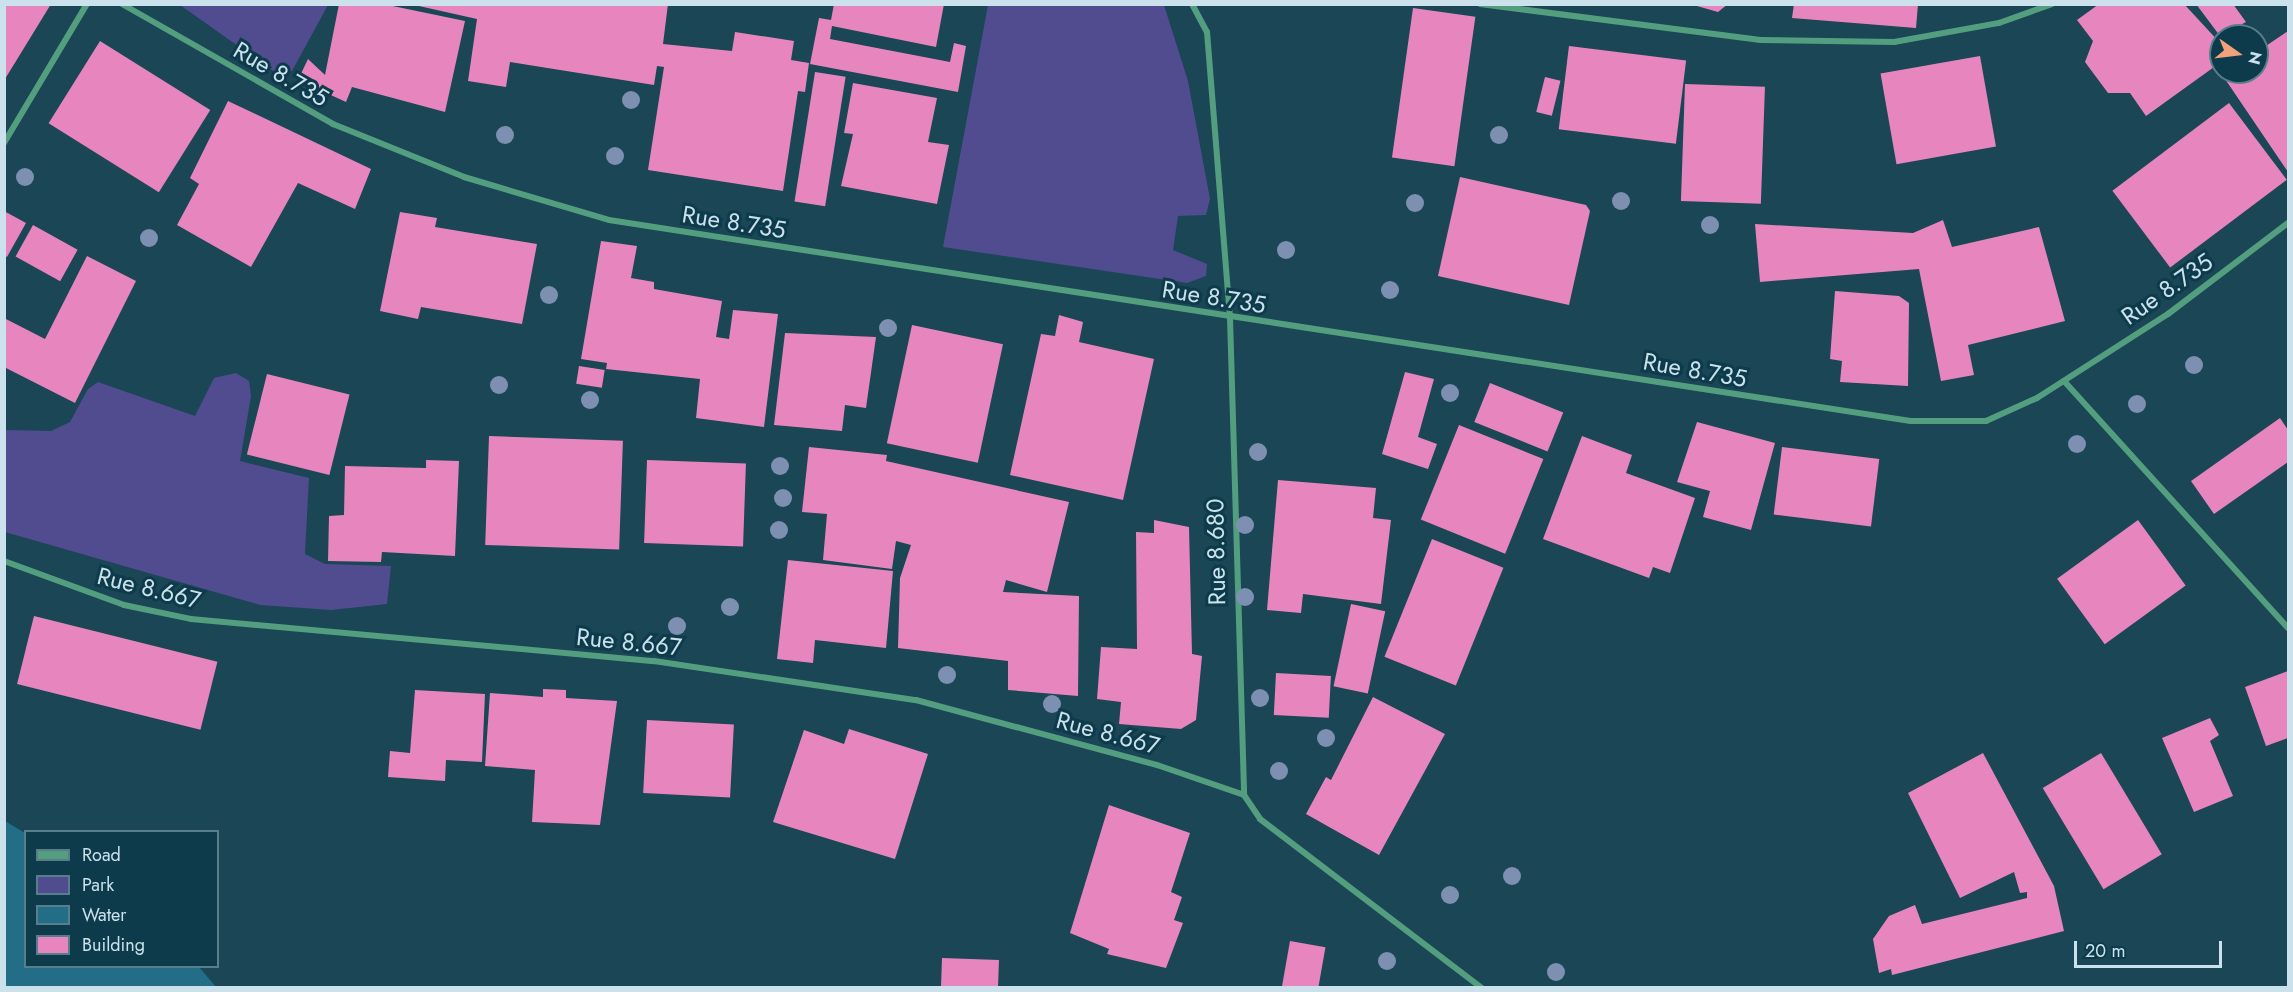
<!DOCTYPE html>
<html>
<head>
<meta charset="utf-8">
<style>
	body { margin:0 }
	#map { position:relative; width:2293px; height:992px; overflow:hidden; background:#1a4656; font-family:Jost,sans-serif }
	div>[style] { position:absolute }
	.green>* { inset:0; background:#514b8f }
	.water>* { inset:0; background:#236e87 }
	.building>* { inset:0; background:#e786be; transform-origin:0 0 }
	.street>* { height:6px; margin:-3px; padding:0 3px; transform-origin:3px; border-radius:3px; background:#549e80 }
	.trees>* { width:18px; height:18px; margin:-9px; border-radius:50%; background:#7d90b2 }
	span { translate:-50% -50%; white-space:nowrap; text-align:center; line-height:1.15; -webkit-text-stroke:6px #0d3b4b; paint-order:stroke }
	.street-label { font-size:24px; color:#cbe2ec }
	.frame { position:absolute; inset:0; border:6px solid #cbe2ec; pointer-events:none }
	.legend { position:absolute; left:24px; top:830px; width:195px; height:138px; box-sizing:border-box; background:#0d3b4b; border:2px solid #597e8b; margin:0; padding:8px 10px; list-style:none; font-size:18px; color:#cbe2ec }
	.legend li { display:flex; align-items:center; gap:12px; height:30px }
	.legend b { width:30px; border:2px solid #597e8b }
	.north { position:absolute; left:2209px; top:24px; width:60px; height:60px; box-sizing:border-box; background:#0d3b4b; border:2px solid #597e8b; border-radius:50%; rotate:104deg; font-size:16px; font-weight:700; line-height:24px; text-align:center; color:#cbe2ec }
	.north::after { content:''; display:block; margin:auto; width:21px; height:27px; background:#f1a17c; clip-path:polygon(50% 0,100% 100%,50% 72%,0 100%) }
	.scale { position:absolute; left:2074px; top:941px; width:148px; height:27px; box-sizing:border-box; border:3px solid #cbe2ec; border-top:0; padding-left:8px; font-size:18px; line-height:21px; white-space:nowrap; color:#cbe2ec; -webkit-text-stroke:4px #0d3b4b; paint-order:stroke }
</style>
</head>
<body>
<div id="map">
	<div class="green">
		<div style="clip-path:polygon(180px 5px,328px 5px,292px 71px,276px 73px)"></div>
		<div style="clip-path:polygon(988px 5px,1164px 5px,1188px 81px,1210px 199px,1206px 215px,1178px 216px,1173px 250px,1207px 264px,1206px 276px,1187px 283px,943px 247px)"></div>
		<div style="clip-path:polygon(236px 373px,249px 381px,251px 396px,240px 461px,309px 478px,305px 554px,325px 564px,391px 566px,387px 604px,331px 610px,260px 605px,5px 532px,5px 430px,51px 431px,70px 422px,88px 389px,98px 382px,195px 416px,214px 378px)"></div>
	</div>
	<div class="water">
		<div style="clip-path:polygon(5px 821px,25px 833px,26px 966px,199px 967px,216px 987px,5px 987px)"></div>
	</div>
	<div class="building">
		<div style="clip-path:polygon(5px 4px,51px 4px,5px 79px)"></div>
		<div style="clip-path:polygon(339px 4px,383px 4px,465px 21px,445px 112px,352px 87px,346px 102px,298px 80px,308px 59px,325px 75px)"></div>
		<div style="clip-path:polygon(410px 4px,668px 4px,663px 44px,732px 51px,735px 32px,794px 41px,791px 60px,809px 63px,805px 92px,798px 91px,783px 191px,648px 170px,664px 67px,657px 66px,654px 85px,510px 62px,506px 87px,468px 81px,477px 19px)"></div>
		<div style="clip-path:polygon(834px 4px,944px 4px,936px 47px,832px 26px,830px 39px,950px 62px,954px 43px,966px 46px,958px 92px,810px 64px,819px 18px,831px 20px)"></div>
		<div style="clip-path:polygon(1690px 4px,1728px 4px,1718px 12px)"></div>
		<div style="clip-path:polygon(1794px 4px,1918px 4px,1916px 28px,1792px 18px)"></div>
		<div style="clip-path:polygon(2099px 4px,2184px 4px,2221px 44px,2221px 62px,2146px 116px,2130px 93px,2108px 93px,2085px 62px,2093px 41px,2077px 20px)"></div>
		<div style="clip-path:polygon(2196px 4px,2233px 4px,2246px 22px,2220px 36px)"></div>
		<div style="left:1413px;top:8px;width:63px;height:151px;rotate:8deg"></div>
		<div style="clip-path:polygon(2288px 31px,2288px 172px,2223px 76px,2257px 72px,2257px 52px)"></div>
		<div style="left:100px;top:41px;width:130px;height:97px;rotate:32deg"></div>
		<div style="left:1569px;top:46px;width:118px;height:84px;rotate:7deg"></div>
		<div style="left:1980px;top:56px;width:92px;height:101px;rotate:80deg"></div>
		<div style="left:815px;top:72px;width:31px;height:131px;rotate:9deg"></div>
		<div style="left:1545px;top:77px;width:16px;height:36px;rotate:14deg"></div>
		<div style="clip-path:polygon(853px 83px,937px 98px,928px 142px,949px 145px,937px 204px,841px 186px,853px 134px,844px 133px)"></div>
		<div style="left:1685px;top:84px;width:80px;height:117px;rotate:2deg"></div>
		<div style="clip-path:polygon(228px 101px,371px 169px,355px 209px,298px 183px,251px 267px,177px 225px,199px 184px,190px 178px)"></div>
		<div style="left:2229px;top:103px;width:96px;height:146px;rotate:53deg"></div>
		<div style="clip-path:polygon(1460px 177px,1586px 205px,1590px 211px,1569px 305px,1438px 276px)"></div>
		<div style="clip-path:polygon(4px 211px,26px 223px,7px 257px,4px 255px)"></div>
		<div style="clip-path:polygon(400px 212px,437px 218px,435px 227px,537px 244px,522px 324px,421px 307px,418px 319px,380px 311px)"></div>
		<div style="clip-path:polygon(1943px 220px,1952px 247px,2039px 227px,2065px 321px,1968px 345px,1974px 375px,1941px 381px,1919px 269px,1760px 282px,1755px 224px,1913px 233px)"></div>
		<div style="left:33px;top:225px;width:51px;height:36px;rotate:29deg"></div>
		<div style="clip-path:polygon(601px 241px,637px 246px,631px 278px,654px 282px,654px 289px,722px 301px,716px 337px,729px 339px,733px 310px,778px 314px,764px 427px,696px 418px,700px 379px,606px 369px,607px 363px,581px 359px)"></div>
		<div style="clip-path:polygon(87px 256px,136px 281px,75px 403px,4px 367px,4px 318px,45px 339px)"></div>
		<div style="clip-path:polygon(1835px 291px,1899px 296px,1909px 303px,1908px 386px,1840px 382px,1842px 361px,1830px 359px)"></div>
		<div style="clip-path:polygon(1059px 315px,1083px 322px,1079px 342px,1154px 359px,1123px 500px,1010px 475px,1041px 334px,1055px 336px)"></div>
		<div style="left:912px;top:325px;width:93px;height:121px;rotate:12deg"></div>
		<div style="clip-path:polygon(785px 333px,876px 337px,866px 408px,845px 405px,842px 431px,774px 425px)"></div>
		<div style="left:579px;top:366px;width:26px;height:18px;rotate:9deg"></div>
		<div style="clip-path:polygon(1405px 372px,1434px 379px,1418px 437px,1437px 444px,1428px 469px,1382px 454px)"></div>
		<div style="left:267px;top:374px;width:85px;height:83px;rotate:14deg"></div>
		<div style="left:1490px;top:383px;width:79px;height:42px;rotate:22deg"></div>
		<div style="clip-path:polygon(2280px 418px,2288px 430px,2288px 462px,2214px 514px,2191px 481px)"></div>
		<div style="clip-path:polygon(1697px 422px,1775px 443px,1751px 530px,1703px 517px,1710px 491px,1677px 482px)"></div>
		<div style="left:1459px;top:425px;width:91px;height:102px;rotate:22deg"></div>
		<div style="left:489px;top:436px;width:134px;height:109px;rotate:2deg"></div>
		<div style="clip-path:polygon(1582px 436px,1632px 455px,1626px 473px,1695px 498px,1670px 573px,1653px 567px,1649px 578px,1543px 539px)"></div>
		<div style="clip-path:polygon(809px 447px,887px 455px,886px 461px,1069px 502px,1047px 592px,1006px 580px,1003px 592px,1079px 596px,1078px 696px,1008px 690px,1008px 661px,898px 648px,900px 578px,911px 545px,896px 541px,892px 569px,823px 560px,827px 514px,802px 512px)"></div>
		<div style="left:1782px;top:447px;width:98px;height:68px;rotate:7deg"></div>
		<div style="clip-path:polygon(426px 460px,459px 461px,455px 556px,382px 552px,381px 562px,328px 561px,329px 516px,344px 515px,345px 466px,426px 468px)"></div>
		<div style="left:647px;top:460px;width:99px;height:83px;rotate:2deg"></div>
		<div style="clip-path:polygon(1278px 480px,1376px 488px,1373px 518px,1391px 520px,1381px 604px,1303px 594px,1301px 613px,1267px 610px)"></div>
		<div style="clip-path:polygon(1154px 520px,1189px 527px,1192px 654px,1202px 656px,1196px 720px,1181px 729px,1119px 724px,1121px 702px,1097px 699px,1101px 647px,1137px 649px,1136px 532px,1154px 533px)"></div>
		<div style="left:2138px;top:520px;width:81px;height:100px;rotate:54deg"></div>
		<div style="left:1432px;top:539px;width:77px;height:127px;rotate:22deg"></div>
		<div style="clip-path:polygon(788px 560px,893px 571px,886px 648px,815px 640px,813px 663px,777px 659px)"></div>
		<div style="left:1351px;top:604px;width:35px;height:84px;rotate:12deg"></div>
		<div style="left:34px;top:616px;width:189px;height:70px;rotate:14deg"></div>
		<div style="clip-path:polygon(2288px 671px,2288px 738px,2266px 746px,2245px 687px)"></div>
		<div style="left:1276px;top:673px;width:55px;height:42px;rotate:3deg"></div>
		<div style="clip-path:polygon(543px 689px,566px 690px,566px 698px,617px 701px,600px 825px,532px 822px,535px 770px,485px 766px,490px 693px,543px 697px)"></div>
		<div style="clip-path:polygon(415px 690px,485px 694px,482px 762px,446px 760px,445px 781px,388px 777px,390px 751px,410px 753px)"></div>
		<div style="clip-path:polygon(1373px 697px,1445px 734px,1379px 855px,1306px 814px,1326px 777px,1331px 780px)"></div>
		<div style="clip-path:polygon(2210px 718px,2219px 735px,2210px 741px,2233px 796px,2194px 812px,2162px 738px)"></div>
		<div style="left:647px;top:720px;width:87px;height:73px;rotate:3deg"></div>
		<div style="clip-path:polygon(849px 729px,928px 754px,895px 859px,773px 822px,804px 730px,844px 744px)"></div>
		<div style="clip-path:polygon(1983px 753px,2054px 886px,2064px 931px,1892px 975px,1891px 969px,1879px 973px,1873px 939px,1889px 916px,1915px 905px,1922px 924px,2027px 898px,2027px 892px,2020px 893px,2014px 872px,1960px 898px,1908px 793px)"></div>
		<div style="left:2101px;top:753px;width:118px;height:68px;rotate:59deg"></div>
		<div style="clip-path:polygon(1109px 805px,1190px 833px,1171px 892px,1182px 897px,1174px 920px,1183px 923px,1166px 968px,1107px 954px,1109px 949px,1070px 933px)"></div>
		<div style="left:1290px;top:941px;width:36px;height:48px;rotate:10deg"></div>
		<div style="left:942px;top:958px;width:57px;height:30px;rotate:2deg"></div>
	</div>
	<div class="street">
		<div style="left:122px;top:4px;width:243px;rotate:29.6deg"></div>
		<div style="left:333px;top:124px;width:141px;rotate:22deg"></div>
		<div style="left:464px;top:177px;width:151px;rotate:16.5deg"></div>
		<div style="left:609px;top:220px;width:1317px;rotate:8.78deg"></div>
		<div style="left:1911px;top:421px;width:75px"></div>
		<div style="left:1986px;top:421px;width:56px;rotate:-24.3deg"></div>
		<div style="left:2037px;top:398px;width:156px;rotate:-32.7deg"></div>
		<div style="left:2168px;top:314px;width:151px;rotate:-37.2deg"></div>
		<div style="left:1192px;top:4px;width:32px;rotate:62deg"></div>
		<div style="left:1207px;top:32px;width:287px;rotate:85.4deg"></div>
		<div style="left:1230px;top:318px;width:477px;rotate:88.3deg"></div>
		<div style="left:1244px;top:795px;width:29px;rotate:56deg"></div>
		<div style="left:1260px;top:819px;width:279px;rotate:37.3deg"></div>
		<div style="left:1480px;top:4px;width:283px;rotate:7.3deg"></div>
		<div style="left:1761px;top:40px;width:133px;rotate:0.9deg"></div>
		<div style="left:1894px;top:42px;width:107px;rotate:-10.3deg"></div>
		<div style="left:1999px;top:23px;width:56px;rotate:-19.7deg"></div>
		<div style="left:4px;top:143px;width:162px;rotate:-59.2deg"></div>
		<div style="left:2064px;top:381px;width:333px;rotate:47.8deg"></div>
		<div style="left:4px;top:561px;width:128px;rotate:20.1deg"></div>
		<div style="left:124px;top:605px;width:68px;rotate:11.8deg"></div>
		<div style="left:191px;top:619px;width:465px;rotate:5.2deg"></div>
		<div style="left:654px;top:661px;width:265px;rotate:8.5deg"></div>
		<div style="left:916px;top:700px;width:250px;rotate:15.1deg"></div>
		<div style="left:1157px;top:765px;width:92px;rotate:19deg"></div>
	</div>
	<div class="trees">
		<div style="left:631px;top:100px"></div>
		<div style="left:505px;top:135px"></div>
		<div style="left:1499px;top:135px"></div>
		<div style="left:615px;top:156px"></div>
		<div style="left:25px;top:177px"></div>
		<div style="left:1621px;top:201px"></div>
		<div style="left:1415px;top:203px"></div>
		<div style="left:1710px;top:225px"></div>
		<div style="left:149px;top:238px"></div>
		<div style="left:1286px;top:250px"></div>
		<div style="left:1390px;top:290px"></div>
		<div style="left:549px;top:295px"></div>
		<div style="left:888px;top:328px"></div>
		<div style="left:2194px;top:365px"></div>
		<div style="left:499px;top:385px"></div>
		<div style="left:1450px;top:393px"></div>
		<div style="left:590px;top:400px"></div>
		<div style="left:2137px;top:404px"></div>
		<div style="left:2077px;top:444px"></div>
		<div style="left:1258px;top:452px"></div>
		<div style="left:780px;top:466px"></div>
		<div style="left:783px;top:498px"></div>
		<div style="left:1245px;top:525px"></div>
		<div style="left:779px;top:530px"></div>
		<div style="left:1245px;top:597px"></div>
		<div style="left:730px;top:607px"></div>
		<div style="left:677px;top:626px"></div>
		<div style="left:947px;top:675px"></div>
		<div style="left:1260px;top:698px"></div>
		<div style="left:1052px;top:704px"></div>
		<div style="left:1326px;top:738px"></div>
		<div style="left:1279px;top:771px"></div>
		<div style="left:1512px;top:876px"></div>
		<div style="left:1450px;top:895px"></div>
		<div style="left:1387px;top:961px"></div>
		<div style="left:1556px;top:972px"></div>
	</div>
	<div class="street-label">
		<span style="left:281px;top:74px;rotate:30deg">Rue 8.735</span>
		<span style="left:734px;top:222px;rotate:9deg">Rue 8.735</span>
		<span style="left:2167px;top:289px;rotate:-35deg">Rue 8.735</span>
		<span style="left:1214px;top:297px;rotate:9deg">Rue 8.735</span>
		<span style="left:1695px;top:370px;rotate:10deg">Rue 8.735</span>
		<span style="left:1216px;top:552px;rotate:-91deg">Rue 8.680</span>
		<span style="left:149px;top:588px;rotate:14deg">Rue 8.667</span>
		<span style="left:629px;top:642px;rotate:6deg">Rue 8.667</span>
		<span style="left:1108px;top:733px;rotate:15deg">Rue 8.667</span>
	</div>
	<div class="frame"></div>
	<ul class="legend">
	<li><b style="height:8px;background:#549e80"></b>Road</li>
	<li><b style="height:16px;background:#514b8f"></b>Park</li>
	<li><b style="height:16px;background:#236e87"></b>Water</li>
	<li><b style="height:16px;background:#e786be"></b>Building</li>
	</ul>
	<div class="north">N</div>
	<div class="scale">20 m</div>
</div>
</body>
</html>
